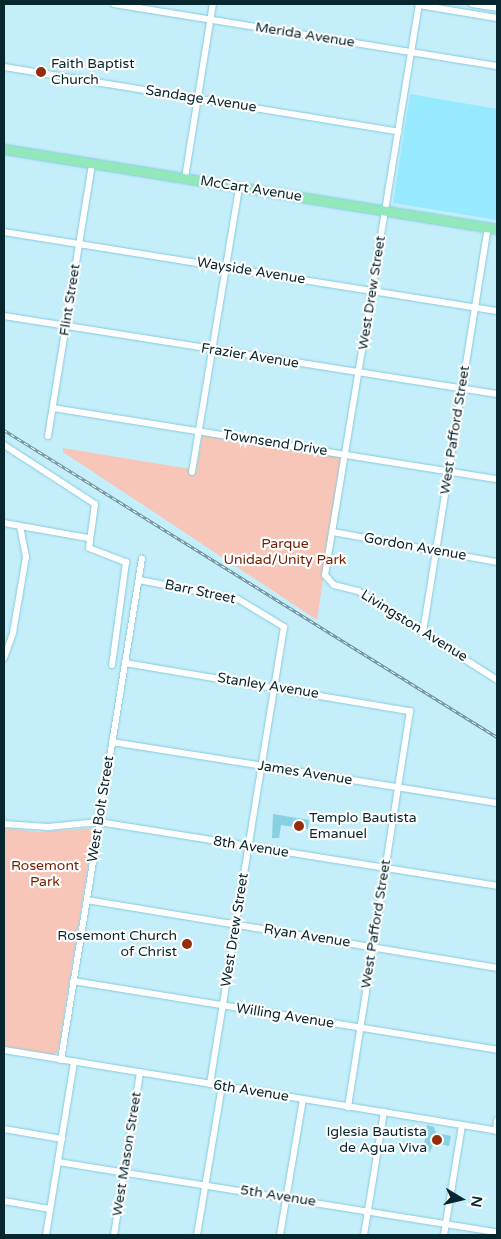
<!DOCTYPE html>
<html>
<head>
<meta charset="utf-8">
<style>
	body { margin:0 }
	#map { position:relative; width:501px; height:1239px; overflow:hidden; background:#c4eef9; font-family:"Varela Round",sans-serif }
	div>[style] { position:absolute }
	.built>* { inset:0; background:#96e9ff }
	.green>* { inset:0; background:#f7c6b8 }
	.building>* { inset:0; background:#89d0e3 }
	.roads { filter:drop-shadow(0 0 1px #84cbde) drop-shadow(0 0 1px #84cbde) }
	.minor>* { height:6px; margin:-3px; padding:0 3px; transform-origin:3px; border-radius:3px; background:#fff }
	.major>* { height:9px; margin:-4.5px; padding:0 4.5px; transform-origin:4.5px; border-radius:4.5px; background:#92e7bb }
	.rail>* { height:3px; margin-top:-1.5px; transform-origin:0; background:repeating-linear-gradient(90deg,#fff 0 4px,#6a8e98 0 8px); box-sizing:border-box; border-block:1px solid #6a8e98 }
	.dots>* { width:14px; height:14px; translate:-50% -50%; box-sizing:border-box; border:2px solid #fff; border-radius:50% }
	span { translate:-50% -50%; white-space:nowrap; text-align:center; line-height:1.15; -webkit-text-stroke:4.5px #fff; paint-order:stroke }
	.street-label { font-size:14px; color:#08262e }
	.poi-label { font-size:14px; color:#08262e }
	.left { translate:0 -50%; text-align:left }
	.right { translate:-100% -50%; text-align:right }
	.park-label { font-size:14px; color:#731e01 }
	.frame { position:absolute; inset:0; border:5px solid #08262e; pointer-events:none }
	.north { position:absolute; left:436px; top:1174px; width:50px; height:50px; -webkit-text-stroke:4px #fff; paint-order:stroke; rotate:99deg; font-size:14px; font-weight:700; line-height:20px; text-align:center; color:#08262e }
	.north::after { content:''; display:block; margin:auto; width:18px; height:22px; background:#08262e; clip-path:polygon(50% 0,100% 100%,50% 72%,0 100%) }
</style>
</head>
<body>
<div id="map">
	<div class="built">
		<div style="clip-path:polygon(410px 94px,497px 109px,497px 220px,393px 203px)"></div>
	</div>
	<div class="green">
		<div style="clip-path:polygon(203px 434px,341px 457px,317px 620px,63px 452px,63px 448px,196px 470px)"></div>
		<div style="clip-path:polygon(4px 828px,38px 832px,94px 828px,58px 1052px,53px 1055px,4px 1046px)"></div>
	</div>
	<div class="building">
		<div style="clip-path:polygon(273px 814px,309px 820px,308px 829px,281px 825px,279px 838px,272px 838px)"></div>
		<div style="clip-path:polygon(427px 1125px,434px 1127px,436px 1133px,451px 1136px,449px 1146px,434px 1143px,430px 1152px,423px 1151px)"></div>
	</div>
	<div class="roads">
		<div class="minor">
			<div style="left:114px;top:4px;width:388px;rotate:9.2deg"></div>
			<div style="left:419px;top:4px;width:579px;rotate:99.35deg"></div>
			<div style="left:325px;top:575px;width:13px;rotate:48deg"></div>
			<div style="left:334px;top:585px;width:25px;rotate:14deg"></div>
			<div style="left:358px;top:591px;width:165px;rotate:32.6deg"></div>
			<div style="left:472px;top:4px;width:25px;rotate:9deg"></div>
			<div style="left:419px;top:5px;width:79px;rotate:9.5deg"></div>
			<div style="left:4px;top:67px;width:400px;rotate:9.3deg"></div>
			<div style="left:185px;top:178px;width:176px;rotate:-80.9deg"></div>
			<div style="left:4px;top:232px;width:499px;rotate:9.1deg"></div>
			<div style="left:4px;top:316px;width:499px;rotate:9deg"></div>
			<div style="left:53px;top:408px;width:450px;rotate:9.1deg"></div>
			<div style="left:48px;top:436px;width:276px;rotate:-80.8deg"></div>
			<div style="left:4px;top:445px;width:108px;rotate:33deg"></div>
			<div style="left:95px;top:504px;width:44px;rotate:97.8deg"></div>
			<div style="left:89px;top:548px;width:40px;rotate:21deg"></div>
			<div style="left:126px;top:562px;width:104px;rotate:97.7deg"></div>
			<div style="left:192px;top:472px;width:289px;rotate:-80.6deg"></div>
			<div style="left:4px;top:523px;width:85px;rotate:10.1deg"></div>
			<div style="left:333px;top:532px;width:167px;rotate:10.4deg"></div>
			<div style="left:139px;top:580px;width:101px;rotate:10.9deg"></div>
			<div style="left:238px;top:599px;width:54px;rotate:31.3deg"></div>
			<div style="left:284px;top:627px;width:463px;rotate:99.2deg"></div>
			<div style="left:423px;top:632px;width:409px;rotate:-80.9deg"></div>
			<div style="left:4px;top:658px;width:27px;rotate:-70deg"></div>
			<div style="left:13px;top:633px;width:77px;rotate:-80.3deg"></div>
			<div style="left:26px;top:557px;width:31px;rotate:-101deg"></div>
			<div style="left:125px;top:663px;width:289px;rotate:9.6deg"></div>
			<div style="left:410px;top:711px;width:401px;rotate:98.9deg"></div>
			<div style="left:112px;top:742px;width:390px;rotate:9deg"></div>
			<div style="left:4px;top:824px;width:44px;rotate:3.9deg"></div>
			<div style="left:48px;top:827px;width:51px;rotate:-5.6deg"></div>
			<div style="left:99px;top:822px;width:403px;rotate:9.1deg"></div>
			<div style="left:87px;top:900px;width:416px;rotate:9.4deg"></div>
			<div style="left:73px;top:981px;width:430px;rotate:9.2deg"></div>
			<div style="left:4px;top:1050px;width:500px;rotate:9.3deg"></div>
			<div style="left:61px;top:1060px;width:508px;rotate:-80.83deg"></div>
			<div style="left:4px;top:1129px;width:59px;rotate:9.8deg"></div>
			<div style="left:496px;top:1131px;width:11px;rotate:-85deg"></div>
			<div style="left:58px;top:1162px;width:445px;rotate:9.1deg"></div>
			<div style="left:4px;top:1201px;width:47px;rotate:9.9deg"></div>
			<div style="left:46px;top:1235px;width:175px;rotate:-80.8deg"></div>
			<div style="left:114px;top:1235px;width:165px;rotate:-80.9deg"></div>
			<div style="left:197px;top:1235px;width:151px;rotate:-80.5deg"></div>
			<div style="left:280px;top:1235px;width:138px;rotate:-80.4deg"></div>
			<div style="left:364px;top:1235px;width:125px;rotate:-80.8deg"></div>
			<div style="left:444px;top:1235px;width:111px;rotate:-80.7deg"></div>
		</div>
		<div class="major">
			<div style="left:4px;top:149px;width:499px;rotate:9.2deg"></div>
		</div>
	</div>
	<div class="rail">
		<div style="left:4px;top:430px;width:581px;rotate:31.91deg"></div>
	</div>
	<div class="dots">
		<div style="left:41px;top:72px;background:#942d0b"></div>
		<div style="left:299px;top:826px;background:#942d0b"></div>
		<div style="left:187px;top:944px;background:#942d0b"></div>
		<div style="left:437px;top:1140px;background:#942d0b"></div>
	</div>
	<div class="street-label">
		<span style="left:305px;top:35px;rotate:9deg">Merida Avenue</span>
		<span style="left:201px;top:99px;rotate:9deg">Sandage Avenue</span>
		<span style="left:251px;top:189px;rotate:9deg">McCart Avenue</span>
		<span style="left:251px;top:271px;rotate:9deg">Wayside Avenue</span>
		<span style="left:372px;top:293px;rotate:-81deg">West Drew Street</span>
		<span style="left:70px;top:300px;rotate:-81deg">Flint Street</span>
		<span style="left:250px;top:356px;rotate:9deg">Frazier Avenue</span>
		<span style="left:455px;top:430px;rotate:-81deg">West Pafford Street</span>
		<span style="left:275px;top:443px;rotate:9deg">Townsend Drive</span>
		<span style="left:415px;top:547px;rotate:10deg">Gordon Avenue</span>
		<span style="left:200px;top:592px;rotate:12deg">Barr Street</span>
		<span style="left:414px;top:626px;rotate:32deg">Livingston Avenue</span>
		<span style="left:268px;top:686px;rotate:9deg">Stanley Avenue</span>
		<span style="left:305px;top:773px;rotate:9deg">James Avenue</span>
		<span style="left:101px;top:809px;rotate:-81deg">West Bolt Street</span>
		<span style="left:251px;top:847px;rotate:9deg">8th Avenue</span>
		<span style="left:376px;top:924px;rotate:-81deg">West Pafford Street</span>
		<span style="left:235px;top:930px;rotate:-81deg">West Drew Street</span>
		<span style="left:307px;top:936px;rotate:9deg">Ryan Avenue</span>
		<span style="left:285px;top:1016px;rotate:9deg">Willing Avenue</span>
		<span style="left:251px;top:1091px;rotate:9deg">6th Avenue</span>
		<span style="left:127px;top:1154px;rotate:-81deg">West Mason Street</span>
		<span style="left:278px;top:1196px;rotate:9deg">5th Avenue</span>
	</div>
	<div class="poi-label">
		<span class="left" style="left:51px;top:72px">Faith Baptist<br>Church</span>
		<span class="left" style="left:309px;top:826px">Templo Bautista<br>Emanuel</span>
		<span class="right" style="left:177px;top:944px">Rosemont Church<br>of Christ</span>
		<span class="right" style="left:427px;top:1140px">Iglesia Bautista<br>de Agua Viva</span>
	</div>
	<div class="park-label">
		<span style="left:285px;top:552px">Parque<br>Unidad/Unity Park</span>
		<span style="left:45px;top:874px">Rosemont<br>Park</span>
	</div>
	<div class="frame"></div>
	<div class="north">N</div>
</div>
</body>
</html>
